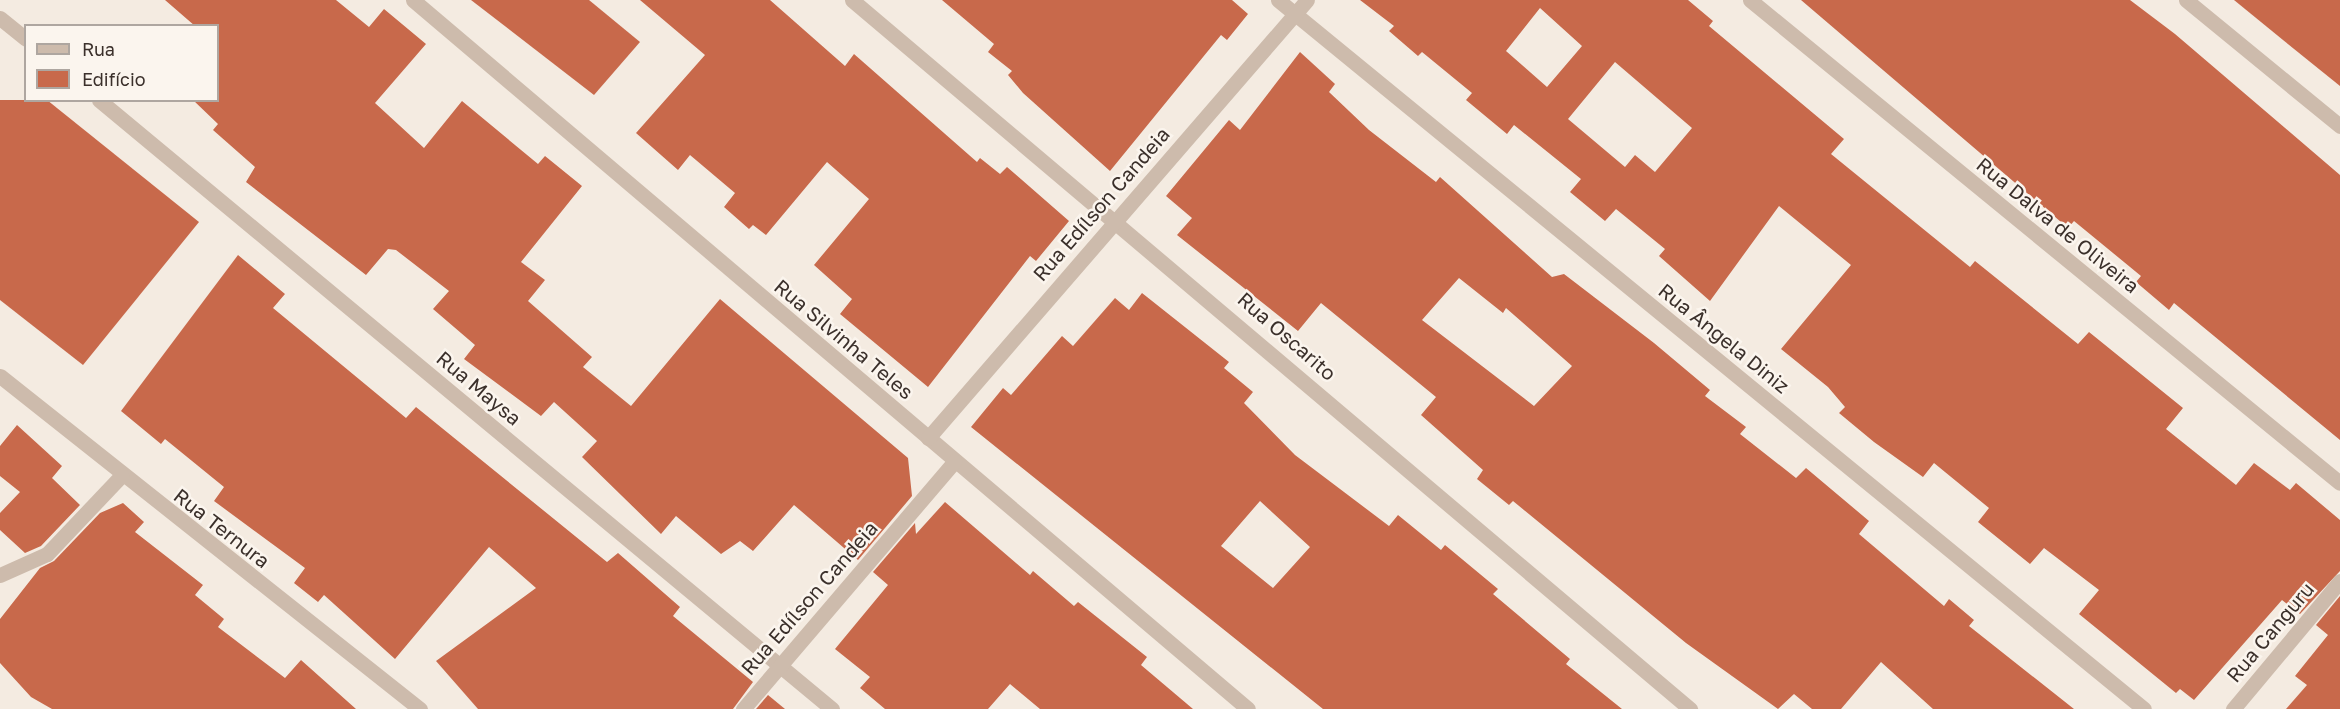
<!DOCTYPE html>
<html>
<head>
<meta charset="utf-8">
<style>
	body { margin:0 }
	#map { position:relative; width:2340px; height:709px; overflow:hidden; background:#f4ebe1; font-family:"Golos Text",sans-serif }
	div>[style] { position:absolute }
	.building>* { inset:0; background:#c8694b }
	.minor>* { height:15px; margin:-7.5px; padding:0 7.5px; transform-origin:7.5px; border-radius:7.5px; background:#cdbbac }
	span { translate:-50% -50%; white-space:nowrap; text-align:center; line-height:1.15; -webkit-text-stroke:5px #fbf5ee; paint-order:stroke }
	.street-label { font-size:20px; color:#3b302b }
	.legend { position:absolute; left:24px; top:24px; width:195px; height:78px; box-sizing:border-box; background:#fbf5ee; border:2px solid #aea6a0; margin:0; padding:8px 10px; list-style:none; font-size:18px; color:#3b302b }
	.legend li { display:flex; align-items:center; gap:12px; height:30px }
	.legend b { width:30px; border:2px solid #aea6a0 }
</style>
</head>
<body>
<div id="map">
	<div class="building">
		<div style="clip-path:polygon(165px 0,336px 0,369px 27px,384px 9px,426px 44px,375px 103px,424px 148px,462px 101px,538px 164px,545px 156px,582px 186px,521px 262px,545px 280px,528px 301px,592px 357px,583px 367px,631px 406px,720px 299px,908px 458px,912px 496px,858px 560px,794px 505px,753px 551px,740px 541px,721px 554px,676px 516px,661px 534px,582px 457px,597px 441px,554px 402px,541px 416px,464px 359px,475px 345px,433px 309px,449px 291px,396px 250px,388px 249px,366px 275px,246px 182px,255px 167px,213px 130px,218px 124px,193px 100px,218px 100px,218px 26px,195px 26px)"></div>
		<div style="clip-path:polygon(471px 0,589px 0,640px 42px,594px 95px)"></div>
		<div style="clip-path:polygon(640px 0,770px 0,845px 66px,854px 54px,977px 162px,980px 158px,1000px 174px,1007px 167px,1069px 221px,1036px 261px,1030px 256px,928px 387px,840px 314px,852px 299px,814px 265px,869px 199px,827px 162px,766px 235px,753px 225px,749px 229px,724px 207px,735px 193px,690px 155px,678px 170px,636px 133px,705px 55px)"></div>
		<div style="clip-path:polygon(942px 0,1232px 0,1248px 14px,1227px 40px,1221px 35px,1110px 171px,1023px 93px,1008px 75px,1012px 71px,988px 52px,994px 44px)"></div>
		<div style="clip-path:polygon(evenodd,1360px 0,1688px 0,1713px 21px,1709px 26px,1844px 139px,1831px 154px,1970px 267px,1975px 261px,2078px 344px,2089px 332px,2183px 408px,2166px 429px,2236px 485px,2254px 463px,2290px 490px,2296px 483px,2340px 520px,2340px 571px,2300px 614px,2282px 600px,2194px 700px,2180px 689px,2176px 693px,2079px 614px,2099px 590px,2044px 548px,2030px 564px,1978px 522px,1989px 508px,1934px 463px,1923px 477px,1874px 442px,1839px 413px,1845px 407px,1828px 387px,1781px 349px,1851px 265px,1779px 206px,1710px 301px,1659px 256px,1665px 249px,1616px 209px,1605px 221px,1570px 192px,1581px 179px,1514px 125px,1507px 134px,1466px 100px,1472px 93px,1422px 52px,1418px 56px,1389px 31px,1394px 26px,1360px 0,1540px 8px,1582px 46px,1547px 87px,1506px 51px,1540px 8px,1360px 0,1615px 62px,1692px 128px,1655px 172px,1635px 155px,1625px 167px,1568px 119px,1615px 62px)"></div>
		<div style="clip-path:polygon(1801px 0,2130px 0,2175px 34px,2340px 175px,2340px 440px,2174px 303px,2169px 310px,2136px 282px,2141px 276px,2074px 221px,2068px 228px)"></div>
		<div style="clip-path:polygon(2234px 0,2340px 0,2340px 86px,2283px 40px)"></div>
		<div style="clip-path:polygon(evenodd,1300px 52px,1335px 84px,1329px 92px,1369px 130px,1436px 182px,1440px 177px,1552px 277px,1564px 274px,1654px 343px,1710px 390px,1705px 396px,1746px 427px,1740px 434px,1796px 478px,1806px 468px,1869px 521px,1859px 534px,1944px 606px,1949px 599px,1974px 620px,1969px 626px,2074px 709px,1933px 709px,1881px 662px,1841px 709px,1812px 709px,1794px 694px,1778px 709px,1686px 643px,1513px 501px,1509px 505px,1477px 479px,1483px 470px,1421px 415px,1436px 397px,1321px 303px,1298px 331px,1177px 235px,1192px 218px,1166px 196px,1229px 120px,1240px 130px,1300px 52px,1459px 278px,1503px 313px,1506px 308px,1572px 366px,1534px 406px,1422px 320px,1459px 278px)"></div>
		<div style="clip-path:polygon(0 100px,47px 100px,199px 222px,83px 365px,0 300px)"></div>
		<div style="clip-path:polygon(238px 255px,285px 294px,273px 308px,406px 418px,416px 407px,607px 562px,618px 553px,680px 607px,673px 616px,753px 682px,733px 709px,478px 709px,436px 661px,536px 588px,489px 547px,395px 659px,324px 595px,318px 602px,294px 583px,305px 568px,214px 501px,224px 487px,165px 439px,161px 444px,121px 411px)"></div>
		<div style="clip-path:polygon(evenodd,1142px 293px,1229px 362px,1224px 368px,1253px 392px,1244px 403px,1295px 455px,1389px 526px,1398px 515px,1441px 550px,1445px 545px,1498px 589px,1493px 594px,1570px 659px,1566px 664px,1622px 709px,1323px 709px,971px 427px,1003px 388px,1011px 395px,1062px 336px,1073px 346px,1115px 298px,1129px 310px,1142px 293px,1260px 501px,1310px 547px,1273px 588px,1221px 546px,1260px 501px)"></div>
		<div style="clip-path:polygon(17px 425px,62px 466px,52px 478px,80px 505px,41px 546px,25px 553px,0 530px,0 513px,20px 492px,0 476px,0 446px)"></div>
		<div style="clip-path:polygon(945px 502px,1030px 575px,1033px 571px,1074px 606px,1078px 602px,1147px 657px,1141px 665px,1193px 709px,1040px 709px,1010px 684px,988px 709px,885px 709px,860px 688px,870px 677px,835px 649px,888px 585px,873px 572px,915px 523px,916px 534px)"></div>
		<div style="clip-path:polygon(123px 503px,144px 522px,135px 532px,203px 585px,195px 595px,224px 619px,218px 627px,285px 678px,301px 660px,356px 709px,52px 709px,31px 697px,0 663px,0 619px,40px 568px,54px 561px,100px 513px)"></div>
		<div style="clip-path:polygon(2340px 596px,2340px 709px,2286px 709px,2307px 685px,2295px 676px,2328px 635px,2316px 625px)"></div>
		<div style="clip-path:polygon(768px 695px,785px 709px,756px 709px)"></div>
	</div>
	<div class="minor">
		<div style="left:413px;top:0;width:1095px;rotate:40.33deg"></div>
		<div style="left:852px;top:0;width:1098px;rotate:40.23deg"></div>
		<div style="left:1278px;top:0;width:1119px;rotate:39.31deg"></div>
		<div style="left:1750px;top:0;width:762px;rotate:39.31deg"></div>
		<div style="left:2186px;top:0;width:199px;rotate:39.3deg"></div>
		<div style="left:0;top:18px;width:33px;rotate:39deg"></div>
		<div style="left:99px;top:100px;width:953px;rotate:39.72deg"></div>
		<div style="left:0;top:376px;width:536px;rotate:38.41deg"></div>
		<div style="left:928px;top:438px;width:579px;rotate:-49.13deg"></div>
		<div style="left:0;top:575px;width:51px;rotate:-24.1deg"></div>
		<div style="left:47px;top:554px;width:108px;rotate:-46.5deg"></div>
		<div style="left:743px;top:709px;width:326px;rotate:-49.5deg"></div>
		<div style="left:2233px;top:709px;width:167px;rotate:-50.1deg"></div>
	</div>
	<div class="street-label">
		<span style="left:1101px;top:204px;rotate:-49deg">Rua Edílson Candeia</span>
		<span style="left:2058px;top:225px;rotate:39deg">Rua Dalva de Oliveira</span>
		<span style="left:1287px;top:336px;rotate:41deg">Rua Oscarito</span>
		<span style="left:1724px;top:338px;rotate:39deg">Rua Ângela Diniz</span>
		<span style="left:844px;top:339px;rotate:40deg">Rua Silvinha Teles</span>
		<span style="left:479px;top:388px;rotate:40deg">Rua Maysa</span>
		<span style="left:222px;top:528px;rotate:38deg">Rua Ternura</span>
		<span style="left:809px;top:598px;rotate:-49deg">Rua Edílson Candeia</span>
		<span style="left:2270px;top:632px;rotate:-50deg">Rua Canguru</span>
	</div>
	<ul class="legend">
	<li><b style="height:8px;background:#cdbbac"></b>Rua</li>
	<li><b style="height:16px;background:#c8694b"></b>Edifício</li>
	</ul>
</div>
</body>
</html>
